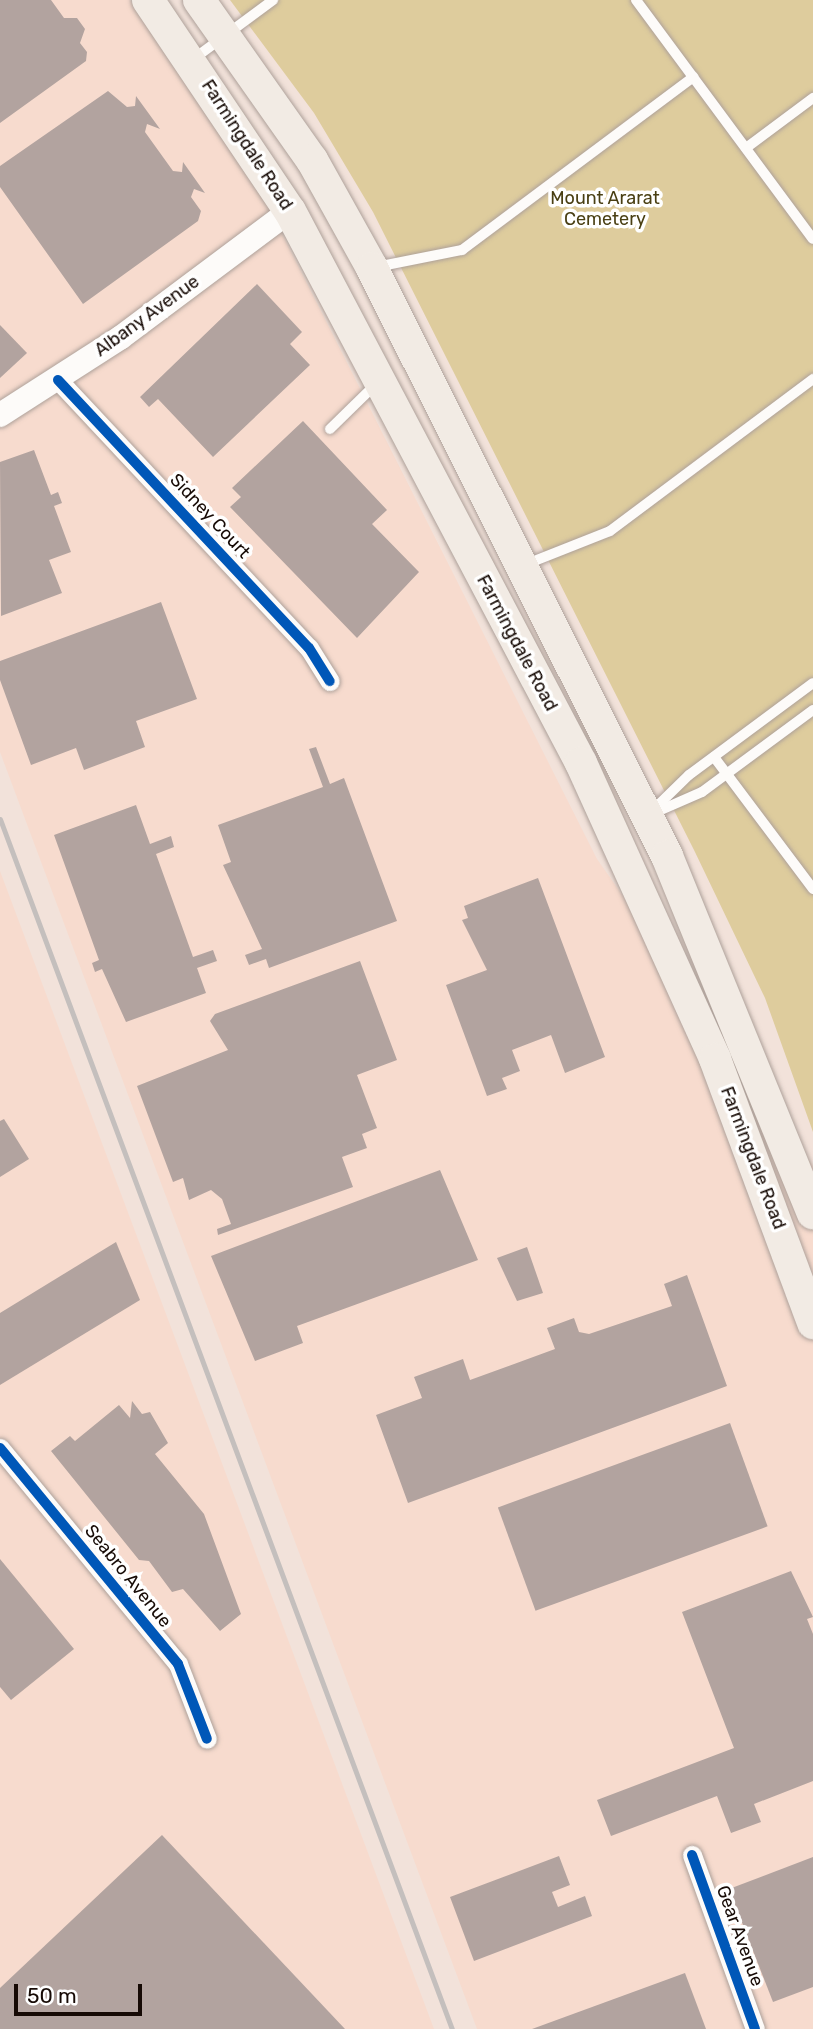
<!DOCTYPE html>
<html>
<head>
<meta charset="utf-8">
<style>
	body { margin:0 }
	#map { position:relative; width:813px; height:2029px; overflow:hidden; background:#f2e2da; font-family:Rubik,sans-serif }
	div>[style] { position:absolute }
	.built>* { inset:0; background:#f7dbce }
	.green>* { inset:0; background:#decc9d }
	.building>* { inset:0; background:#b2a39f; transform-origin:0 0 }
	.roads { filter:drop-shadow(0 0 2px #aea19a) drop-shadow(0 0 2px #aea19a) }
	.service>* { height:10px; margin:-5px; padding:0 5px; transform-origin:5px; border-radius:5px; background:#fdfbf9 }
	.minor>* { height:19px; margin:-9.5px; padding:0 9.5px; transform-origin:9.5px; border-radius:9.5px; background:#fdfbf9 }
	.tertiary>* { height:24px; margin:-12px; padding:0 12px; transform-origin:12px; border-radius:12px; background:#fdfbf9 }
	.primary>* { height:32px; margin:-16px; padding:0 16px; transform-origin:16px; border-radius:16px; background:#f2ebe4 }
	.rail>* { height:5px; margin:-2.5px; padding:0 2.5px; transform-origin:2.5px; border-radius:2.5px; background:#c4bfbd }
	.cycleway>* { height:10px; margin:-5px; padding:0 5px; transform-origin:5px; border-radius:5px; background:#0057b8 }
	span { translate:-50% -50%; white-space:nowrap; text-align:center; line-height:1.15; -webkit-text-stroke:7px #fff; paint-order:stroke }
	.street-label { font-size:18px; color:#160a05 }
	.park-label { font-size:18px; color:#493f13 }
	.scale { position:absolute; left:14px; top:1984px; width:128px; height:32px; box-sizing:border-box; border:4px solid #160a05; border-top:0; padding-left:9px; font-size:21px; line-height:24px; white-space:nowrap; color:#160a05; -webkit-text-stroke:5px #fff; paint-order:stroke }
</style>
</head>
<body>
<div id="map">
	<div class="built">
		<div style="clip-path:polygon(0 0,130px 0,265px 200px,597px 859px,813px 1166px,813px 2029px,477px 2029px,0 752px)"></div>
		<div style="clip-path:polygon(0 871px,434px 2029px,0 2029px)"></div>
	</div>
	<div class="green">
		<div style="clip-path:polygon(230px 0,813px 0,813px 1132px,765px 998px,694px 850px,373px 212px,314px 113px)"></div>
	</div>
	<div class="building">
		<div style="clip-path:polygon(0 0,51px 0,64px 18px,77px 18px,85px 29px,80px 43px,87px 52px,86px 61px,0 123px)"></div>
		<div style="clip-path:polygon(108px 91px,127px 107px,135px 106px,136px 96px,160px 129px,147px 124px,145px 132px,173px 171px,182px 172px,183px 162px,205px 193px,194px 189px,191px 197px,201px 211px,198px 221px,83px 304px,0 187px,0 166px)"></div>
		<div style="clip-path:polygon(257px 284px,302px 332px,290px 344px,310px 365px,213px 457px,158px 399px,149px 407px,140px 397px)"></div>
		<div style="clip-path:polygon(0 325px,27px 353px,0 378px)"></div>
		<div style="clip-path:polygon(303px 421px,387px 510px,372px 524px,419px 572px,357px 638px,230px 507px,241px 497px,232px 488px)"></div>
		<div style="clip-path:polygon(34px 450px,51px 495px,58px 492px,62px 503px,54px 506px,71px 552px,49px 560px,62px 593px,1px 616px,0 462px)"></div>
		<div style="clip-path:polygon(161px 602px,197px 699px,136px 721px,145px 747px,84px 770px,76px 748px,31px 765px,0 680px,0 661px)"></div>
		<div style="clip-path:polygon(316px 747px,330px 784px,344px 778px,397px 921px,269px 968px,266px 959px,249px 965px,245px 955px,262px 949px,223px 865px,231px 862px,218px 825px,323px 787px,309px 749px)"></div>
		<div style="clip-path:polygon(136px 805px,150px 844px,171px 836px,174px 847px,156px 854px,193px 957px,213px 950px,217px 961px,197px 968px,206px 993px,126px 1022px,102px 969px,95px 972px,92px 963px,99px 960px,54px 835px)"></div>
		<div style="clip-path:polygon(538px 878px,605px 1057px,565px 1073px,551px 1035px,512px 1050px,520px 1071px,502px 1078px,507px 1089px,487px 1096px,446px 985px,487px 970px,462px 920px,468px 918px,464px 906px)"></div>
		<div style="clip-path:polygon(360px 961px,397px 1060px,357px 1075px,377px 1128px,362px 1134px,367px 1148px,342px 1157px,353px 1187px,218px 1235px,217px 1229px,231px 1224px,222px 1199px,211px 1190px,189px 1200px,183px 1178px,173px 1182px,137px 1086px,228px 1050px,210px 1021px,215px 1014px)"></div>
		<div style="clip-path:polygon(4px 1119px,29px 1159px,0 1177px,0 1121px)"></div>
		<div style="clip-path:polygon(440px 1170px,478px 1260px,297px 1326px,303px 1343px,255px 1361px,211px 1256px)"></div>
		<div style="clip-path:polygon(116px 1242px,140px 1300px,0 1385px,0 1313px)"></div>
		<div style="clip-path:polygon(527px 1247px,543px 1293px,517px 1301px,497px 1258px)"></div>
		<div style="clip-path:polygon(687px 1275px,727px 1386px,408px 1503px,376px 1415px,422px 1398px,414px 1377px,463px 1359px,470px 1380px,555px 1349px,547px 1328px,574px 1318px,579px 1332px,589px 1334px,672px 1306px,664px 1284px)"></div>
		<div style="clip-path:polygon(132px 1401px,142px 1414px,150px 1412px,168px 1443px,155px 1454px,204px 1514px,241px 1614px,220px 1631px,183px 1589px,172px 1592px,149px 1561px,139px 1560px,51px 1451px,70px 1436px,75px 1441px,119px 1405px,130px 1418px)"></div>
		<div style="left:730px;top:1423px;width:110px;height:247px;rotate:70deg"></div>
		<div style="clip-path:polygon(0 1559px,74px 1649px,11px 1700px,0 1687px)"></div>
		<div style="clip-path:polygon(791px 1571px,813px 1617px,807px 1619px,813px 1634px,813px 1781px,754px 1804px,761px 1822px,731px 1833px,717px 1796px,611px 1836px,597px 1800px,734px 1748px,682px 1612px)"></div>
		<div style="clip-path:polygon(162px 1835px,345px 2029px,0 2029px,0 1988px)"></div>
		<div style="clip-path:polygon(559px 1856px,570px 1885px,552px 1892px,558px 1907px,585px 1896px,592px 1916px,474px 1961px,450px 1897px)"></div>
		<div style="clip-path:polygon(813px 1857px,813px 1987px,773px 2002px,729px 1889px)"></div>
		<div style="clip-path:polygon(685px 1973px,706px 2029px,532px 2029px)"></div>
	</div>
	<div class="roads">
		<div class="service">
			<div style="left:636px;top:0;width:297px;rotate:53.5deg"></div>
			<div style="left:192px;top:60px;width:101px;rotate:-36.5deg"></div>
			<div style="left:746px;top:148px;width:84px;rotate:-36.7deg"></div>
			<div style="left:376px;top:267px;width:88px;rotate:-11.2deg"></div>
			<div style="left:462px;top:250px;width:289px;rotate:-36.8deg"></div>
			<div style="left:330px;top:429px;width:64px;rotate:-44.4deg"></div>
			<div style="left:524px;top:565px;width:92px;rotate:-21.6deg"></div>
			<div style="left:610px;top:531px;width:254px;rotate:-36.8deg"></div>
			<div style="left:714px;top:757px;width:165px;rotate:53.1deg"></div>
			<div style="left:650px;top:813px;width:54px;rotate:-44.3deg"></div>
			<div style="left:689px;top:775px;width:154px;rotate:-36.6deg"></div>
			<div style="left:654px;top:813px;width:52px;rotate:-23.6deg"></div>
			<div style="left:702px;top:792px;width:138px;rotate:-36.5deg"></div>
		</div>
		<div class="minor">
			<div style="left:58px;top:380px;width:367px;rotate:46.9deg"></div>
			<div style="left:309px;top:648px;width:39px;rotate:58deg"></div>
			<div style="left:0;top:1448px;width:280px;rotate:50.5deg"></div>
			<div style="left:178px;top:1664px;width:80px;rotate:68.9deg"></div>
			<div style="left:692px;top:1855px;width:185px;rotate:70.1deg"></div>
		</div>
		<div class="tertiary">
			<div style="left:0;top:415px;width:143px;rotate:-32.7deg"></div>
			<div style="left:120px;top:338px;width:212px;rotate:-36.8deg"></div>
		</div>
		<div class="primary">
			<div style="left:148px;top:0;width:254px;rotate:56.1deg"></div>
			<div style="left:290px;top:211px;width:624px;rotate:62.2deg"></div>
			<div style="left:581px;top:763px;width:325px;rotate:65.6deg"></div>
			<div style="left:715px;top:1059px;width:282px;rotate:69.6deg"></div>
			<div style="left:199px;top:0;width:196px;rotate:54.8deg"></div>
			<div style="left:312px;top:160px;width:124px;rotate:60.9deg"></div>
			<div style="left:372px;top:268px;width:658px;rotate:63.36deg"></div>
			<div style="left:667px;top:856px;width:386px;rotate:67.8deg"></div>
		</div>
	</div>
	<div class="rail">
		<div style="left:0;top:819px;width:1292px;rotate:69.52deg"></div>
	</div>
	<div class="cycleway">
		<div style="left:58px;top:380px;width:367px;rotate:46.9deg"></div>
		<div style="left:309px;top:648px;width:39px;rotate:58deg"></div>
		<div style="left:0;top:1448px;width:280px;rotate:50.5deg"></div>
		<div style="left:178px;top:1664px;width:80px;rotate:68.9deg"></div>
		<div style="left:692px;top:1855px;width:185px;rotate:70.1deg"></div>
	</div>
	<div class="street-label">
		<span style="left:247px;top:145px;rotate:57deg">Farmingdale Road</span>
		<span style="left:147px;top:316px;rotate:-36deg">Albany Avenue</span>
		<span style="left:210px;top:516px;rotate:47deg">Sidney Court</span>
		<span style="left:517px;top:643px;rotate:62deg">Farmingdale Road</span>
		<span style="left:753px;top:1158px;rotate:69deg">Farmingdale Road</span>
		<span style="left:128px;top:1576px;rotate:51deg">Seabro Avenue</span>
		<span style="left:740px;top:1936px;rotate:70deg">Gear Avenue</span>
	</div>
	<div class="park-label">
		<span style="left:605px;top:209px">Mount Ararat<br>Cemetery</span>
	</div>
	<div class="scale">50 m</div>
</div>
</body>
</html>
